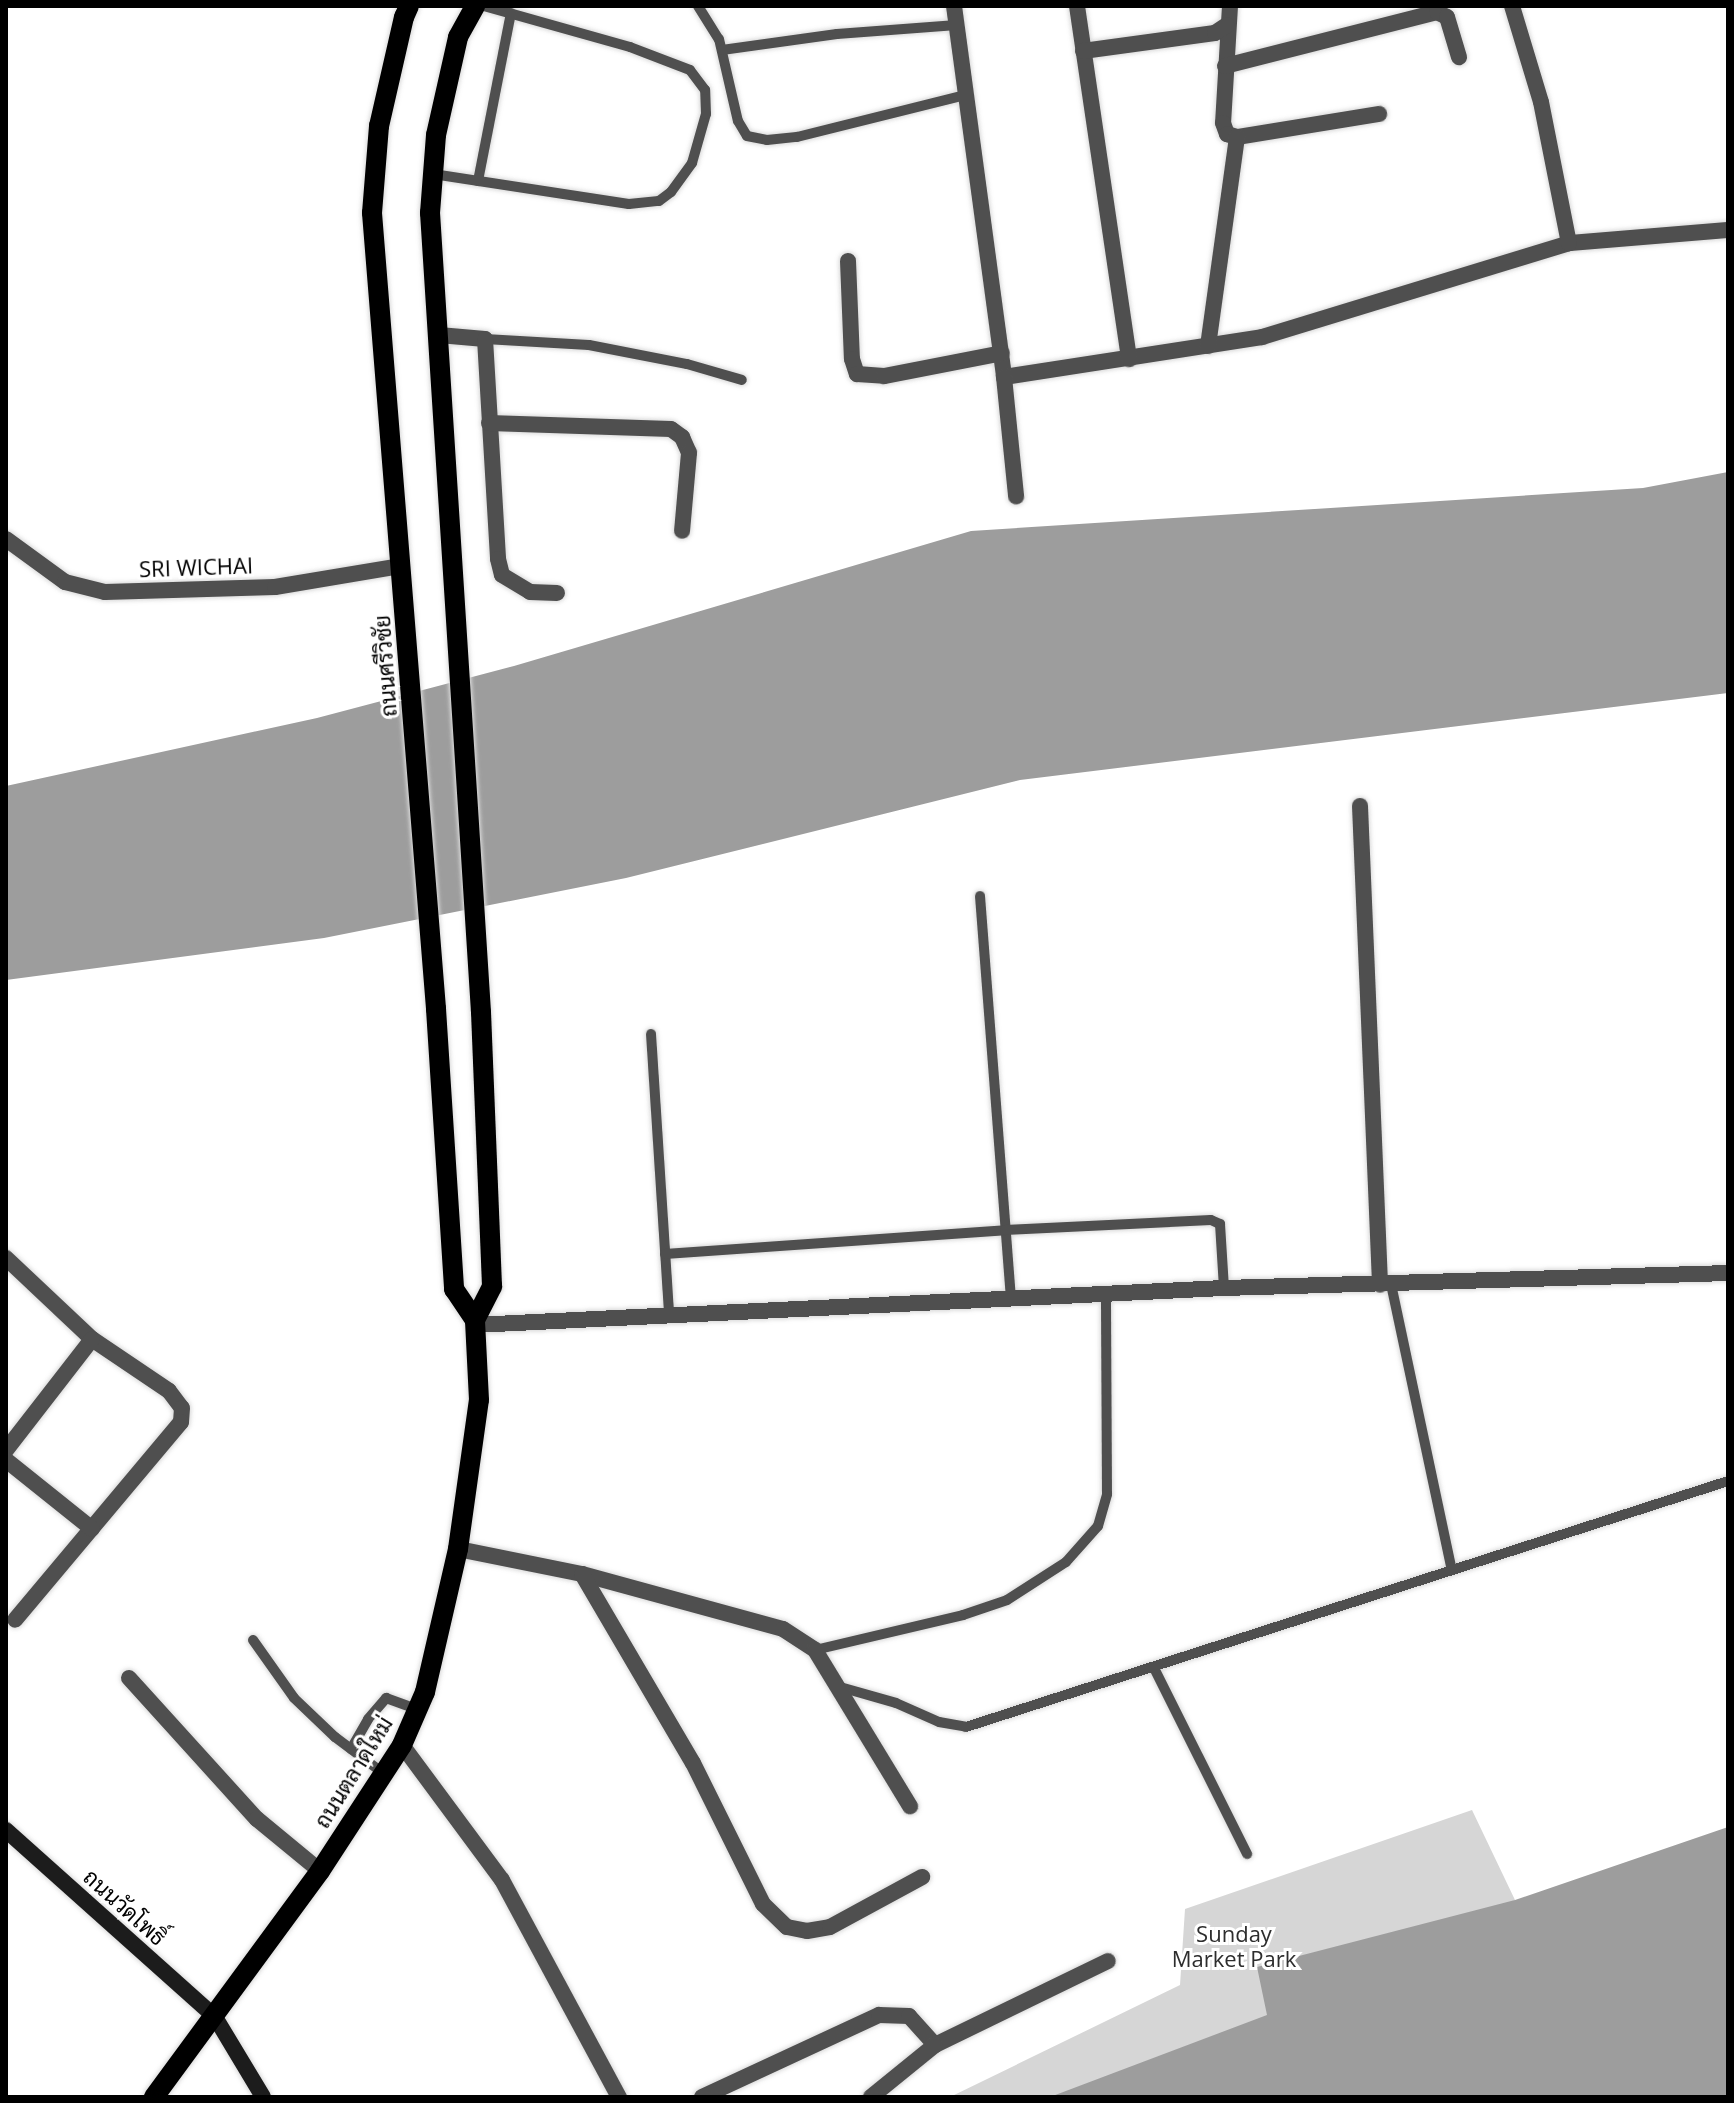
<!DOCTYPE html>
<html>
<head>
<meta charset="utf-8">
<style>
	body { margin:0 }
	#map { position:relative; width:1734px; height:2103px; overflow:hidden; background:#fff; font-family:"Open Sans",Sarabun,sans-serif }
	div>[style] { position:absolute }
	.green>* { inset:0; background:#d6d6d6 }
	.water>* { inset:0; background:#9d9d9d }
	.roads { filter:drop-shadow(0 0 2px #dbdbdb) drop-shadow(0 0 2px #dbdbdb) }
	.lane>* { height:10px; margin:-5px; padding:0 5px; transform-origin:5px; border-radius:5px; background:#4f4f4f }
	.street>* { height:16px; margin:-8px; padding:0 8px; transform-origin:8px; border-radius:8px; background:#4f4f4f }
	.secondary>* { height:16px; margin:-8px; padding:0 8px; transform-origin:8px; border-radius:8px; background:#1c1c1c }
	.primary>* { height:20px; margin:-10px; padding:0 10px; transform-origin:10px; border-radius:10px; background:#000 }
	span { translate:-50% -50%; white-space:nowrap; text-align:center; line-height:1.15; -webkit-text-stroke:6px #fff; paint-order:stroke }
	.street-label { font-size:22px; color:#000 }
	.park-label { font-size:22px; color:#2d2d2d }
	.frame { position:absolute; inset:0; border:8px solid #000; pointer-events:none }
</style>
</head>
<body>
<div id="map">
	<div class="green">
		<div style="clip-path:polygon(1472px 1810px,1515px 1900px,1287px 2026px,1118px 2097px,950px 2097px,1180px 1985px,1185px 1909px)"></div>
	</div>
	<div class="water">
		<div style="clip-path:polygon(1728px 472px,1728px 693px,1020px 780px,626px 878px,324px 938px,6px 980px,6px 786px,317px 718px,514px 666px,971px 531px,1643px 488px)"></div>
		<div style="clip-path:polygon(1728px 1827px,1728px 2097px,1050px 2097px,1267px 2015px,1257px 1967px,1515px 1900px)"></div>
	</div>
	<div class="roads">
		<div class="lane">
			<div style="left:698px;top:6px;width:39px;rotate:58deg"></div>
			<div style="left:719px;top:39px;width:84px;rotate:77deg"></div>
			<div style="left:738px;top:121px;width:17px;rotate:59deg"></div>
			<div style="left:747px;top:136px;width:20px;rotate:11deg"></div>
			<div style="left:767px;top:140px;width:30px;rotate:-6deg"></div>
			<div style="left:797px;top:137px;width:174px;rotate:-14deg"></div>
			<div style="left:722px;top:50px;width:116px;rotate:-7.9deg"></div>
			<div style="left:837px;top:34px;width:120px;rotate:-4.3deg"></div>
			<div style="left:433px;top:174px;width:198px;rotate:8.7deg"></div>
			<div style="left:629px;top:204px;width:30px;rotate:-6deg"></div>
			<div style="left:659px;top:201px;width:15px;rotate:-37deg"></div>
			<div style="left:671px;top:192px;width:36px;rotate:-54deg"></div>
			<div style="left:692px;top:163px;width:51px;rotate:-74.1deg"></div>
			<div style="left:706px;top:114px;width:24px;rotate:-92deg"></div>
			<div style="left:705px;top:90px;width:25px;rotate:-127deg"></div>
			<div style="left:690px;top:70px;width:64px;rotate:-159deg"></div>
			<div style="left:630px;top:47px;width:152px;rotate:-164.3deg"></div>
			<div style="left:478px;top:181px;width:171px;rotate:-78.9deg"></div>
			<div style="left:485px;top:339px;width:104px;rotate:3.3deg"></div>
			<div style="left:589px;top:345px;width:100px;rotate:11deg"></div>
			<div style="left:687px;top:364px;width:57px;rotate:16.2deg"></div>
			<div style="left:980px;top:896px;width:405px;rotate:85.6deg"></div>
			<div style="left:651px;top:1034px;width:281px;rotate:86.3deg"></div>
			<div style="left:665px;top:1254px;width:341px;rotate:-4deg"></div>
			<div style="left:1005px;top:1230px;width:206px;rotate:-2.8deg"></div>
			<div style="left:1211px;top:1220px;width:10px;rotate:24deg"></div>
			<div style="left:1220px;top:1224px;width:64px;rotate:86.4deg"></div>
			<div style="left:1391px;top:1284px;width:292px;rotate:78deg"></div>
			<div style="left:253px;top:1640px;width:71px;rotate:54.7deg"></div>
			<div style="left:294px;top:1698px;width:57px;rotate:43.6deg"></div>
			<div style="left:335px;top:1737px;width:60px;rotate:36.9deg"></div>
			<div style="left:815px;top:1650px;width:152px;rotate:-13.3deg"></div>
			<div style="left:963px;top:1615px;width:46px;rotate:-18.8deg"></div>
			<div style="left:1007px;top:1600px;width:70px;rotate:-32.8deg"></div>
			<div style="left:1066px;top:1562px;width:48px;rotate:-48.4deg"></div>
			<div style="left:1098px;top:1526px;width:33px;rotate:-74deg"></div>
			<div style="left:1107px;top:1494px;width:198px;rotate:-90.3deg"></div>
			<div style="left:1154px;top:1668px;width:208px;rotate:63.4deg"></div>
			<div style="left:840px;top:1687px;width:58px;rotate:15.9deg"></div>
			<div style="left:896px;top:1703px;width:47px;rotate:23.8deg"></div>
			<div style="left:939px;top:1722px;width:27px;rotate:10deg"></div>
			<div style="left:966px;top:1727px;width:801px;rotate:-17.89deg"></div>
			<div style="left:351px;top:1749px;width:34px;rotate:-60deg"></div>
			<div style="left:368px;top:1719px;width:28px;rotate:-49deg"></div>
			<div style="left:386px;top:1698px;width:33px;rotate:20deg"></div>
		</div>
		<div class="street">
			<div style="left:954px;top:6px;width:374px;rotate:82.3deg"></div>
			<div style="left:1004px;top:377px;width:261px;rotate:-8.8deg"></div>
			<div style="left:1262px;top:337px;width:321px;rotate:-17deg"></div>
			<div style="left:1569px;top:243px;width:160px;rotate:-4.7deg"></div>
			<div style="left:1077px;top:6px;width:357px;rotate:81.6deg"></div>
			<div style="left:1230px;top:6px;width:117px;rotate:93.4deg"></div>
			<div style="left:1223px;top:123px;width:12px;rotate:70deg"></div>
			<div style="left:1227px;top:134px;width:10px;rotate:17deg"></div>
			<div style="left:1237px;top:137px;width:144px;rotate:-9.2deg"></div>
			<div style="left:1512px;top:6px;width:100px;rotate:73.2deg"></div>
			<div style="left:1541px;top:102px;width:144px;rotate:78.8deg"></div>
			<div style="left:1083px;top:51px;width:133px;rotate:-7.8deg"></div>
			<div style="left:1215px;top:33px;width:14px;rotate:-34deg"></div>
			<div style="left:1225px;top:66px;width:219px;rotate:-14.3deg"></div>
			<div style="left:1437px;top:12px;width:11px;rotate:27deg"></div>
			<div style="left:1447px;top:17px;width:42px;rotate:73.3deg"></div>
			<div style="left:848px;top:261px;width:98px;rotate:87.7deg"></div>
			<div style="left:852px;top:359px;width:16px;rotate:72deg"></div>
			<div style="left:857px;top:374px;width:27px;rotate:4deg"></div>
			<div style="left:884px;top:376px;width:120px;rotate:-11deg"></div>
			<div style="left:439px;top:335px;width:46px;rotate:5deg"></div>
			<div style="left:485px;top:339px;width:220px;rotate:86.6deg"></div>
			<div style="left:498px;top:559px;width:16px;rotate:76deg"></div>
			<div style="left:502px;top:575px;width:33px;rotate:31deg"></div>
			<div style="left:530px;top:592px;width:27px;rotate:2deg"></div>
			<div style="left:1208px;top:346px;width:211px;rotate:-82.1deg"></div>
			<div style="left:1004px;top:377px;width:120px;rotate:84.2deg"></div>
			<div style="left:489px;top:423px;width:182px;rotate:1.9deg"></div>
			<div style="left:671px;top:429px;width:14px;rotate:36deg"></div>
			<div style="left:682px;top:437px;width:17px;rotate:66deg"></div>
			<div style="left:689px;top:453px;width:78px;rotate:95.1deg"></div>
			<div style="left:6px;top:539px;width:73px;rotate:36.1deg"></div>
			<div style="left:65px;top:582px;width:41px;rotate:14deg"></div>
			<div style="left:105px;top:592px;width:170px;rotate:-1.7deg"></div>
			<div style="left:275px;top:587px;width:128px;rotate:-9.5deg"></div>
			<div style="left:1360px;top:806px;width:479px;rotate:87.6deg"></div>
			<div style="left:6px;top:1258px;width:118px;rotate:43.3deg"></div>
			<div style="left:92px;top:1339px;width:93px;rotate:34deg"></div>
			<div style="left:169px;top:1391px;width:21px;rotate:53deg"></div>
			<div style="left:182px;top:1408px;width:14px;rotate:94deg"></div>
			<div style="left:181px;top:1422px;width:258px;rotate:130deg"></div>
			<div style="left:475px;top:1325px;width:750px;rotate:-2.83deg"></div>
			<div style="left:1224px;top:1288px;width:504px;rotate:-1.7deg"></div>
			<div style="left:6px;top:1450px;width:140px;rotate:-52.2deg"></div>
			<div style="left:6px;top:1460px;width:110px;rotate:38.7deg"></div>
			<div style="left:458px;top:1549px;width:126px;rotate:11.4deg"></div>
			<div style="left:582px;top:1574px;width:208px;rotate:15.3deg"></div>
			<div style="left:783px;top:1629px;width:38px;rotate:33deg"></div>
			<div style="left:815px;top:1650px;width:183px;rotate:58.7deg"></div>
			<div style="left:582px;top:1574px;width:219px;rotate:59.6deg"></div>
			<div style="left:693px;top:1763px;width:157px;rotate:63.6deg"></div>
			<div style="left:763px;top:1904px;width:33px;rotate:44deg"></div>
			<div style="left:787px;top:1927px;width:20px;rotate:11deg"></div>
			<div style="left:807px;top:1931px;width:23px;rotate:-10deg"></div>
			<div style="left:830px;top:1927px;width:105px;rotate:-28.5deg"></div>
			<div style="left:129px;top:1678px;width:190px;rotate:47.8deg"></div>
			<div style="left:257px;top:1819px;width:82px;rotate:39.5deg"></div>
			<div style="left:402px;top:1745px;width:168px;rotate:53.5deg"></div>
			<div style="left:502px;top:1880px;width:247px;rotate:61.7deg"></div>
			<div style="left:702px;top:2097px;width:195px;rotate:-24.9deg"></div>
			<div style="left:879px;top:2015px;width:30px;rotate:2deg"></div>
			<div style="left:909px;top:2016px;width:39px;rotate:48deg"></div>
			<div style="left:935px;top:2045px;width:192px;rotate:-25.9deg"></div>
			<div style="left:871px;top:2097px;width:82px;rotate:-39.1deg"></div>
		</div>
		<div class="secondary">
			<div style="left:6px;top:1830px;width:280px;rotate:41.8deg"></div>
			<div style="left:215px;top:2017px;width:93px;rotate:59deg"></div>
		</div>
		<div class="primary">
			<div style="left:409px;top:6px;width:12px;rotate:114deg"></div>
			<div style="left:404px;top:17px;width:112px;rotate:102.9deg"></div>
			<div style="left:379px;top:126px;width:87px;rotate:94.6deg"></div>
			<div style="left:372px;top:213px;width:799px;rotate:85.4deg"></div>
			<div style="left:436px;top:1009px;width:281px;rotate:86.3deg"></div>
			<div style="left:454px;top:1289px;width:37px;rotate:56deg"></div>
			<div style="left:154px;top:2097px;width:280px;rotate:-53.7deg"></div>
			<div style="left:320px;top:1871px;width:150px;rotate:-56.9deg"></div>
			<div style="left:402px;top:1745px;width:58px;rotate:-66.5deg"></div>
			<div style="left:425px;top:1692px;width:147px;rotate:-77deg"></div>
			<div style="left:458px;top:1549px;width:150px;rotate:-82deg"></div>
			<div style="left:479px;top:1400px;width:80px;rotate:-92.9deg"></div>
			<div style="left:475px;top:1320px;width:38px;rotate:-63deg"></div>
			<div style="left:492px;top:1286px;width:274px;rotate:-92.3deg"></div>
			<div style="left:481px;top:1012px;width:801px;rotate:-93.65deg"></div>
			<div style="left:430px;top:213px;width:78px;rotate:-85.6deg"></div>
			<div style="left:436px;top:135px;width:100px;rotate:-77.3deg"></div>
			<div style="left:458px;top:37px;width:35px;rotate:-61deg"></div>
		</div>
	</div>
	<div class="street-label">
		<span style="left:196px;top:567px;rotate:-2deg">SRI WICHAI</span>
		<span style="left:385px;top:666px;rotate:-94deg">ถนนศรีวิชัย</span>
		<span style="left:353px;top:1772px;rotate:-58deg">ถนนตลาดใหม่</span>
		<span style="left:125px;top:1907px;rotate:42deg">ถนนวัดโพธิ์</span>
	</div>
	<div class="park-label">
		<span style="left:1234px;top:1946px">Sunday<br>Market Park</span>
	</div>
	<div class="frame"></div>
</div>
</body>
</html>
